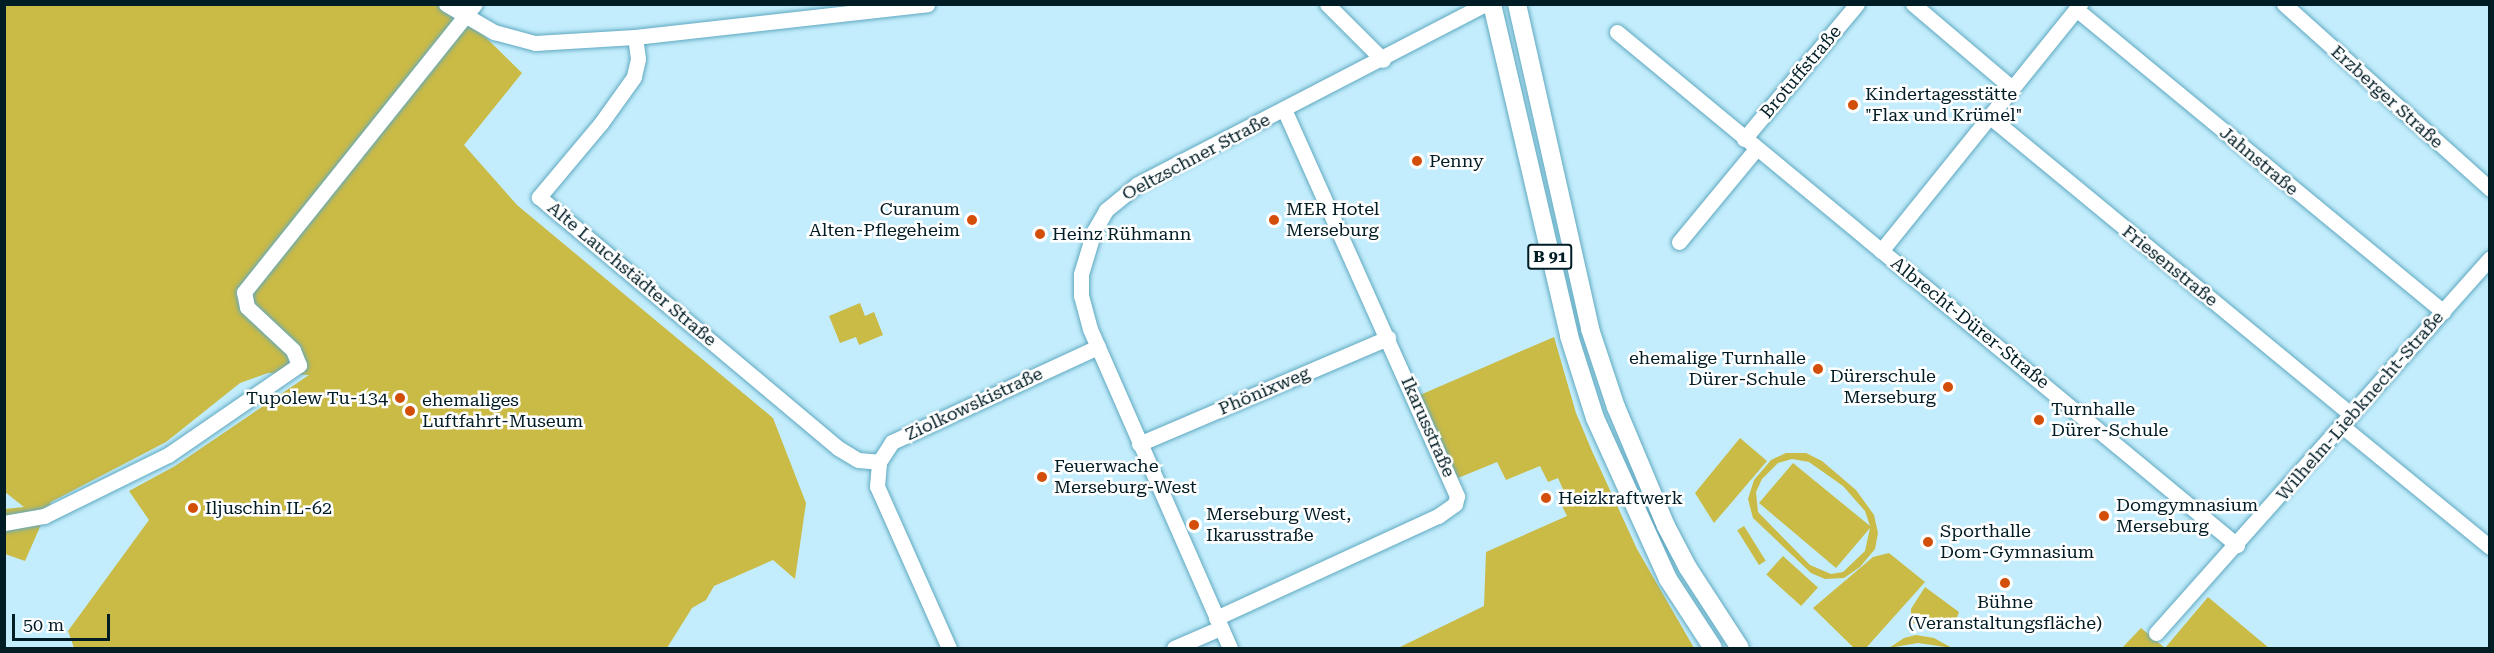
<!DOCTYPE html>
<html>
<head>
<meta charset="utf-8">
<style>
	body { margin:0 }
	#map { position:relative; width:2494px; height:653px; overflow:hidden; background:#c3edfc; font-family:"Roboto Serif",serif }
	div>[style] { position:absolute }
	.green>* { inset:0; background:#caba46; transform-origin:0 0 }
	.roads { filter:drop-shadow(0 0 2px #5fa8c0) drop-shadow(0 0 2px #5fa8c0) }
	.minor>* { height:15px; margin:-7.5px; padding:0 7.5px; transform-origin:7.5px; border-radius:7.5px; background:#fff }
	.major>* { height:18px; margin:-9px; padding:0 9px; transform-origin:9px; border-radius:9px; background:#fff }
	.dots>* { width:16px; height:16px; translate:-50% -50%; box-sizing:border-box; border:3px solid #fff; border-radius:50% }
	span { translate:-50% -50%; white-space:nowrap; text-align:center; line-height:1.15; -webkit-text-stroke:5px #fff; paint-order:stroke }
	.shield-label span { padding:2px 4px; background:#fff; border:2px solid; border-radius:4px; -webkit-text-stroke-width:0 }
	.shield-label { font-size:16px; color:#001c25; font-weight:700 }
	.street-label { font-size:18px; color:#001c25 }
	.poi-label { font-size:18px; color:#001c25 }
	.left { translate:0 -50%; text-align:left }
	.right { translate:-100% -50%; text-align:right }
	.frame { position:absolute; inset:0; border:6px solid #001c25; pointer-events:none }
	.scale { position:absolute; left:12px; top:614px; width:98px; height:27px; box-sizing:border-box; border:3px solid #001c25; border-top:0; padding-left:8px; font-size:18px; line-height:21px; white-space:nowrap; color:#001c25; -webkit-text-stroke:4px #fff; paint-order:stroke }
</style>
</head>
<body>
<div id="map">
	<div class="green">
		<div style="clip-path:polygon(446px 4px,465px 17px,522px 73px,464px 145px,517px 205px,773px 418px,806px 503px,795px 579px,773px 560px,714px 586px,706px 600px,692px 608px,667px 648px,74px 648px,68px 631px,149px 520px,129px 491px,175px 466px,309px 375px,268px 373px,240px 383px,166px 442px,51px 502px,25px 561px,5px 554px,5px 509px,24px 507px,5px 492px,5px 5px)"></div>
		<div style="clip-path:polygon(860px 303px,865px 316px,874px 312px,883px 335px,859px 345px,856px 337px,840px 343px,829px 316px)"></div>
		<div style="clip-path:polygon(1554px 337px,1576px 413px,1592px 451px,1637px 549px,1694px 648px,1398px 648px,1484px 606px,1486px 552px,1567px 516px,1562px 506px,1569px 503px,1558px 478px,1548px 482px,1540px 466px,1506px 480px,1497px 462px,1458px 478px,1420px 395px)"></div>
		<div style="clip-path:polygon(1740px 438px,1767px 461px,1714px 523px,1695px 493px)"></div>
		<div style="clip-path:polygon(evenodd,1786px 453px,1806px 453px,1822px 461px,1856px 490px,1874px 515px,1878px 533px,1875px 549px,1860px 567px,1844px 578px,1825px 579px,1811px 573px,1753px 518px,1748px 499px,1754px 480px,1771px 460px,1786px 453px,1792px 459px,1809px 462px,1843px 486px,1865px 511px,1870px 526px,1793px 463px,1759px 503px,1836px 568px,1870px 528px,1865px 551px,1843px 572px,1831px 574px,1810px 565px,1758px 512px,1756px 492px,1762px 479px,1778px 463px,1792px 459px)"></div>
		<div style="left:1744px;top:526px;width:41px;height:8px;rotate:58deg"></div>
		<div style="clip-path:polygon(1889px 553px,1925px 582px,1866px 648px,1854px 648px,1813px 608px,1873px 557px)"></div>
		<div style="left:1783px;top:556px;width:47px;height:25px;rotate:42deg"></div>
		<div style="clip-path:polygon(1925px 587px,1959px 612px,1953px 628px,1911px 623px,1911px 609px)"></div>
		<div style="clip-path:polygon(2208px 597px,2269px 648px,2122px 648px,2141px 628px,2165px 648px)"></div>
		<div style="clip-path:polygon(1916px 635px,1934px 638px,1952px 648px,1918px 643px,1889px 648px,1904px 638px)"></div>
	</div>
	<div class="roads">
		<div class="minor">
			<div style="left:446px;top:4px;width:56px;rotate:30.3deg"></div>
			<div style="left:494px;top:32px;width:42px;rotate:15deg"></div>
			<div style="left:535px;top:43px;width:100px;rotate:-3.4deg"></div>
			<div style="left:635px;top:37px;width:294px;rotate:-6.4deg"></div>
			<div style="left:1327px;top:4px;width:79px;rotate:45deg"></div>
			<div style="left:1913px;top:4px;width:130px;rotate:40.3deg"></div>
			<div style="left:2284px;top:4px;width:277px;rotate:41.9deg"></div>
			<div style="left:2076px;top:9px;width:476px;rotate:39.5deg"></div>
			<div style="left:1617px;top:32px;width:805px;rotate:39.61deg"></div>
			<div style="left:635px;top:37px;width:22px;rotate:82deg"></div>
			<div style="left:638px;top:59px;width:18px;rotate:103deg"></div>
			<div style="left:634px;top:77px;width:57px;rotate:125.7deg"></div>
			<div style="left:601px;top:123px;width:97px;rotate:130deg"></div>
			<div style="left:539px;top:197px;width:390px;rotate:40deg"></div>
			<div style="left:838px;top:448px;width:23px;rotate:31deg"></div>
			<div style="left:858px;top:460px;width:21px;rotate:5deg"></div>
			<div style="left:1989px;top:116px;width:470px;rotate:39.5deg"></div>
			<div style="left:1744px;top:139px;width:176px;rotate:-50.1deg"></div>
			<div style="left:1679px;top:242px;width:121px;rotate:-50.4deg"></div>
			<div style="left:1881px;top:251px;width:317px;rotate:-51.1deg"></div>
			<div style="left:2342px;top:426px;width:191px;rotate:39.3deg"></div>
			<div style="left:1139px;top:444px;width:271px;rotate:-23.1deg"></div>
			<div style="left:4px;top:523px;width:41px;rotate:-9.9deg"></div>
			<div style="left:44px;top:516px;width:138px;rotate:-26.2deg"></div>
			<div style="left:168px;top:455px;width:159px;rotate:-34.5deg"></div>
			<div style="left:299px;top:365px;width:16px;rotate:-112deg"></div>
			<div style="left:293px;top:350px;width:63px;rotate:-136.9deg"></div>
			<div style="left:247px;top:307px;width:15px;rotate:-101deg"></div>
			<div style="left:244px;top:292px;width:369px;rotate:-51.3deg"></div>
			<div style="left:1216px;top:618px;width:244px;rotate:-24.7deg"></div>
			<div style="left:1438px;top:516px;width:21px;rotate:-35deg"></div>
			<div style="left:1455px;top:504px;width:8px;rotate:-76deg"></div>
			<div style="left:1457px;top:496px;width:424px;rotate:-114.1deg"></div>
			<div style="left:2156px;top:633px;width:502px;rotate:-48.31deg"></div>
			<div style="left:949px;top:648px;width:177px;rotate:-114deg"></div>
			<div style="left:877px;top:486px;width:24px;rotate:-85deg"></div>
			<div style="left:879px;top:462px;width:24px;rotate:-57deg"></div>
			<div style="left:892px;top:442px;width:227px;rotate:-24.8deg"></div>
			<div style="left:1174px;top:648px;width:50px;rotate:-23.5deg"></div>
			<div style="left:1230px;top:648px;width:348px;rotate:-113.7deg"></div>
			<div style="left:1090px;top:329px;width:34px;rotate:-105deg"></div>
			<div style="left:1081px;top:296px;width:22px;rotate:-90deg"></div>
			<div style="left:1081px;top:274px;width:45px;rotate:-73.2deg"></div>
			<div style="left:1094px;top:231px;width:24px;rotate:-60deg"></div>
			<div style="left:1106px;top:210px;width:41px;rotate:-39.1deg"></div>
			<div style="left:1138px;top:184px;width:391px;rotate:-27.4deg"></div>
		</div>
		<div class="major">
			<div style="left:1492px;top:4px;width:341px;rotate:76.9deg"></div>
			<div style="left:1569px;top:336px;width:86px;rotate:72.4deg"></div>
			<div style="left:1595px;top:418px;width:177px;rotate:65.6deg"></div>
			<div style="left:1668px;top:579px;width:82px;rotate:56.9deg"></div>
			<div style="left:1517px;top:4px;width:333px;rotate:77.3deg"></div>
			<div style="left:1590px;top:329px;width:82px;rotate:71.6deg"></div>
			<div style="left:1616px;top:407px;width:129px;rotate:67.2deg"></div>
			<div style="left:1666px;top:526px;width:47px;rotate:62.4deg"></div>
			<div style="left:1688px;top:568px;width:95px;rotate:57deg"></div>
		</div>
	</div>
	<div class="dots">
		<div style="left:1853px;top:105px;background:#d34e08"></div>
		<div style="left:1417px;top:161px;background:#d34e08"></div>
		<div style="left:972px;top:220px;background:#d34e08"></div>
		<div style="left:1274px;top:220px;background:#d34e08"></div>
		<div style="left:1040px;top:234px;background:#d34e08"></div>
		<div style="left:1818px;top:369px;background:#d34e08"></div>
		<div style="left:1948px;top:387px;background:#d34e08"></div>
		<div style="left:400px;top:398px;background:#d34e08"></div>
		<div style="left:410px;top:411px;background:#d34e08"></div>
		<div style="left:2039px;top:420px;background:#d34e08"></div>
		<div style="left:1042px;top:477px;background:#d34e08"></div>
		<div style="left:1546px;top:498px;background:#d34e08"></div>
		<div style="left:193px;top:508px;background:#d34e08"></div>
		<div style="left:2104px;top:516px;background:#d34e08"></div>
		<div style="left:1194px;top:525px;background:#d34e08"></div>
		<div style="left:1928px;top:542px;background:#d34e08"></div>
		<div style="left:2005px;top:583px;background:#d34e08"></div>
	</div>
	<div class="shield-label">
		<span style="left:1550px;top:257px">B 91</span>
	</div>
	<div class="street-label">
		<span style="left:1801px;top:72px;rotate:-50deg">Brotuffstraße</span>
		<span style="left:2387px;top:97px;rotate:42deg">Erzberger Straße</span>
		<span style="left:1196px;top:157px;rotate:-28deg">Oeltzschner Straße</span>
		<span style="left:2259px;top:161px;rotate:40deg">Jahnstraße</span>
		<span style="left:2170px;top:266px;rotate:39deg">Friesenstraße</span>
		<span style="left:632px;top:274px;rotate:40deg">Alte Lauchstädter Straße</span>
		<span style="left:1970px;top:323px;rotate:39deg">Albrecht-Dürer-Straße</span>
		<span style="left:1264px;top:391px;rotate:-23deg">Phönixweg</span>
		<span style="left:974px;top:404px;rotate:-25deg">Ziolkowskistraße</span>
		<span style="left:2360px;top:406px;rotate:-49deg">Wilhelm-Liebknecht-Straße</span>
		<span style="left:1428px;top:427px;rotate:66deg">Ikarusstraße</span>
	</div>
	<div class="poi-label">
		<span class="left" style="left:1865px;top:105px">Kindertagesstätte<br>"Flax und Krümel"</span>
		<span class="left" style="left:1429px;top:161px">Penny</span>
		<span class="right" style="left:960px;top:220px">Curanum<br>Alten-Pflegeheim</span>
		<span class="left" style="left:1286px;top:220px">MER Hotel<br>Merseburg</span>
		<span class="left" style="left:1052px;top:234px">Heinz Rühmann</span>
		<span class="right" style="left:1806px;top:369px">ehemalige Turnhalle<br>Dürer-Schule</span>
		<span class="right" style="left:1936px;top:387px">Dürerschule<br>Merseburg</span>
		<span class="right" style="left:388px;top:398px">Tupolew Tu-134</span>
		<span class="left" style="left:422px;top:411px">ehemaliges<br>Luftfahrt-Museum</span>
		<span class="left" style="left:2051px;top:420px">Turnhalle<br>Dürer-Schule</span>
		<span class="left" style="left:1054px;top:477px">Feuerwache<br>Merseburg-West</span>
		<span class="left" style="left:1558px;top:498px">Heizkraftwerk</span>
		<span class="left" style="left:2116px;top:516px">Domgymnasium<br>Merseburg</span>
		<span class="left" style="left:205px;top:508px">Iljuschin IL-62</span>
		<span class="left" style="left:1206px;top:525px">Merseburg West,<br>Ikarusstraße</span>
		<span class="left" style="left:1940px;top:542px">Sporthalle<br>Dom-Gymnasium</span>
		<span style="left:2005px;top:613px">Bühne<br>(Veranstaltungsfläche)</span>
	</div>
	<div class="frame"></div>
	<div class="scale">50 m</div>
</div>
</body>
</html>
